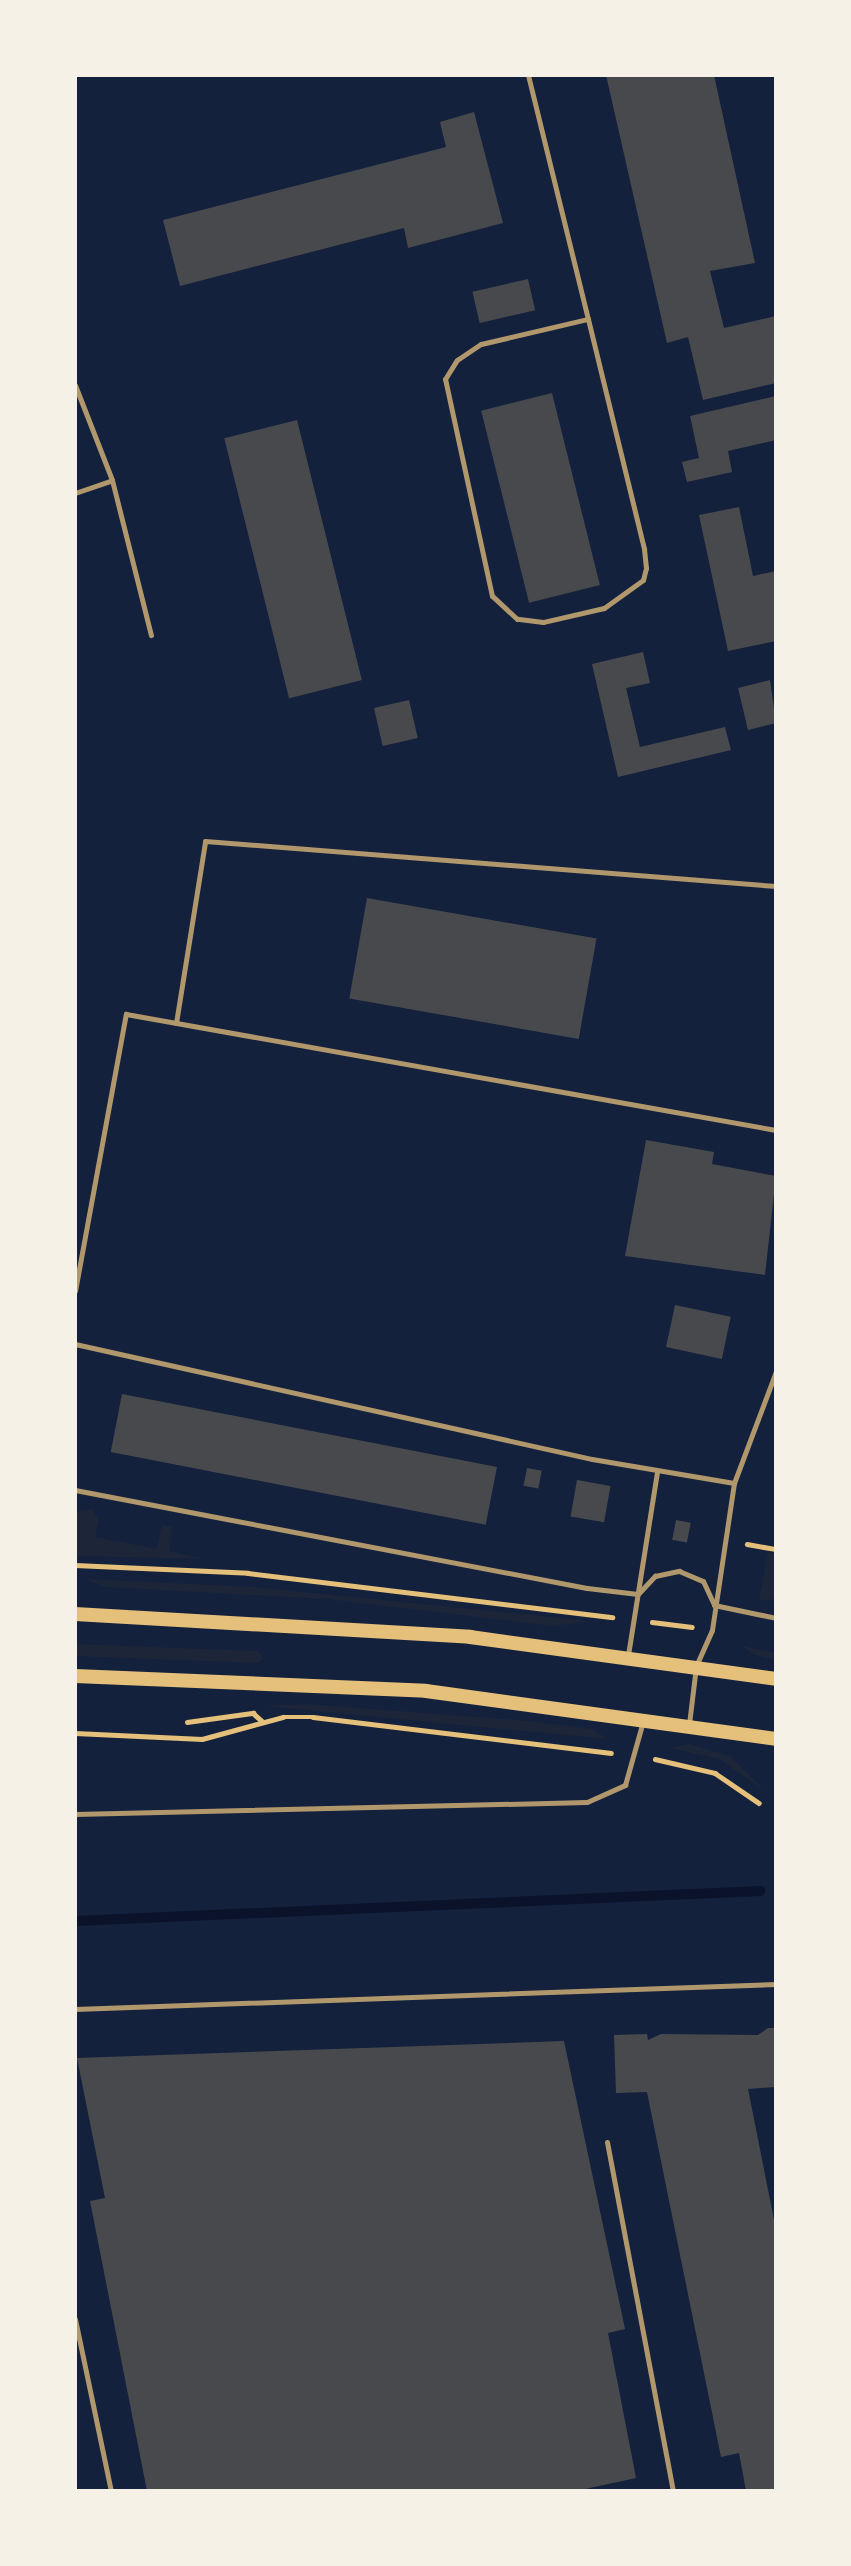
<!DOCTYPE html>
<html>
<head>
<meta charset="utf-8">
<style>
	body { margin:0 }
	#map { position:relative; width:851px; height:2566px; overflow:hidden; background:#14213d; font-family:Arial,sans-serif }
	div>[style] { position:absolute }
	.green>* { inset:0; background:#1d2539 }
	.stream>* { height:10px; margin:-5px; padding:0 5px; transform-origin:5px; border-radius:5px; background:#0b132b }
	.building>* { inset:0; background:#48494c; transform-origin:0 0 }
	.path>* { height:4.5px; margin:-2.25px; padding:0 2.25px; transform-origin:2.25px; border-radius:2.25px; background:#e5c07b }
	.service>* { height:5px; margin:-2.5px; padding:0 2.5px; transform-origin:2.5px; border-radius:2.5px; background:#b1986c }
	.secondary>* { height:14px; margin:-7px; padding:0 7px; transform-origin:7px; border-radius:7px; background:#e5c07b }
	span { translate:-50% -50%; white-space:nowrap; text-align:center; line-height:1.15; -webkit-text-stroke:6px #f6f1e7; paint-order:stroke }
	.frame { position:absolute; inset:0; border:77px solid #f6f1e7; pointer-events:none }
</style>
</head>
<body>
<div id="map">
	<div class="green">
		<div style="clip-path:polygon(92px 1509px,99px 1520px,95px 1537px,157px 1549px,162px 1525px,172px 1527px,169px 1551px,204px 1559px,75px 1556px,75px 1512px)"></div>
		<div style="clip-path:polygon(768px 1552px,776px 1554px,776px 1599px,759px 1601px)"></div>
		<div style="clip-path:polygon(86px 1579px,253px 1587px,590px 1621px,553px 1626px,327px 1599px,105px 1587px)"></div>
		<div style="clip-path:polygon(75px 1644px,258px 1651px,263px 1658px,258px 1663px,75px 1656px)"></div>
		<div style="clip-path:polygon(742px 1646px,776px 1653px,776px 1660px,755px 1655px)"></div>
		<div style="clip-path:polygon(306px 1704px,528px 1721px,593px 1729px,607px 1739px,264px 1706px)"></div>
		<div style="clip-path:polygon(689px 1744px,730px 1756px,765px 1791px,719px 1759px,670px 1748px)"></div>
	</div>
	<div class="stream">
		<div style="left:75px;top:1921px;width:686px;rotate:-2.51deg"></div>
	</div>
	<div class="building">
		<div style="clip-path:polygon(606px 75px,714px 75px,755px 263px,710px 271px,724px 328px,776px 316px,776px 383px,703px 400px,688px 337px,667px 343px)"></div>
		<div style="clip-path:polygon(474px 112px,503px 223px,408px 248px,404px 228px,180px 286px,163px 220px,446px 147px,440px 122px)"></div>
		<div style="left:528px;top:279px;width:32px;height:57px;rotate:77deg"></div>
		<div style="left:552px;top:393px;width:198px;height:73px;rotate:76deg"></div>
		<div style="clip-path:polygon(776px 396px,776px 440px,728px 451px,732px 472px,687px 482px,682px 462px,699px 458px,690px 416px)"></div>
		<div style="left:297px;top:420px;width:268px;height:75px;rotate:76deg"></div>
		<div style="clip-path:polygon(739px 507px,753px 576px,776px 571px,776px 641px,728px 651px,699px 515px)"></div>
		<div style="clip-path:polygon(643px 652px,650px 683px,626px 688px,640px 747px,725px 727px,731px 750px,618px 777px,592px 664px)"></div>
		<div style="clip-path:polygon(770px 680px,776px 723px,748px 730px,738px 688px)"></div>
		<div style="left:409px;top:700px;width:39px;height:36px;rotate:77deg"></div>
		<div style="left:367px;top:898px;width:233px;height:102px;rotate:10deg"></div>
		<div style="clip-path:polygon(646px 1140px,714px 1152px,712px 1164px,776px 1176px,765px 1275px,625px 1256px)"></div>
		<div style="left:675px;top:1305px;width:57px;height:43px;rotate:12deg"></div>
		<div style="left:122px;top:1394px;width:382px;height:59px;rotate:11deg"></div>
		<div style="left:527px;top:1468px;width:15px;height:18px;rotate:11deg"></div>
		<div style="left:577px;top:1480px;width:34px;height:37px;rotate:10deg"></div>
		<div style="left:676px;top:1520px;width:15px;height:20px;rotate:11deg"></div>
		<div style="clip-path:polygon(768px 2028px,776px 2028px,776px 2087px,748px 2089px,776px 2230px,776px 2491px,746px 2491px,739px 2453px,721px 2457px,647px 2092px,616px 2093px,614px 2035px,647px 2034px,648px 2040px,661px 2034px,758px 2035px)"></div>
		<div style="clip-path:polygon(564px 2041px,625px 2329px,608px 2333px,636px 2478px,576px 2491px,147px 2491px,90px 2201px,105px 2198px,77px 2058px)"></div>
	</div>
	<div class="path">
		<div style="left:747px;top:1544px;width:29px;rotate:10deg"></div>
		<div style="left:75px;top:1565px;width:173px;rotate:2.6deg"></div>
		<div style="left:248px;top:1573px;width:367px;rotate:6.9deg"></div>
		<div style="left:652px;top:1622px;width:40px;rotate:7.1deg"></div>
		<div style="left:187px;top:1722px;width:67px;rotate:-7.8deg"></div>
		<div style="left:253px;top:1713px;width:13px;rotate:42deg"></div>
		<div style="left:75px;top:1733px;width:127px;rotate:2.7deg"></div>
		<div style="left:202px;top:1739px;width:84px;rotate:-15.2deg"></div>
		<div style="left:283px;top:1717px;width:30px"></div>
		<div style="left:313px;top:1717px;width:300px;rotate:6.9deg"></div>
		<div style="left:655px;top:1759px;width:62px;rotate:13.1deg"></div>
		<div style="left:715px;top:1773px;width:53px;rotate:34.3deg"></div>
	</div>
	<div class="service">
		<div style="left:528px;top:75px;width:251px;rotate:76.2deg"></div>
		<div style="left:588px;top:319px;width:237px;rotate:76.3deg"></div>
		<div style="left:644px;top:549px;width:19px;rotate:84deg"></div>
		<div style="left:646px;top:568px;width:12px;rotate:104deg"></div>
		<div style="left:643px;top:580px;width:48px;rotate:144.3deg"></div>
		<div style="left:604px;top:608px;width:63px;rotate:167.1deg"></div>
		<div style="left:543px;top:622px;width:26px;rotate:-173deg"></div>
		<div style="left:517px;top:619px;width:34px;rotate:-137deg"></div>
		<div style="left:492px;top:596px;width:222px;rotate:-102.2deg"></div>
		<div style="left:445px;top:379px;width:22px;rotate:-58deg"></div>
		<div style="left:457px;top:360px;width:29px;rotate:-34deg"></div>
		<div style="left:481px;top:344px;width:110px;rotate:-13.2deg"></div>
		<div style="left:75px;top:385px;width:102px;rotate:68.7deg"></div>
		<div style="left:112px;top:480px;width:160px;rotate:75.9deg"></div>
		<div style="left:75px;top:493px;width:39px;rotate:-19deg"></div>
		<div style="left:176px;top:1023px;width:184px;rotate:-80.9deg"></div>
		<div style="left:205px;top:841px;width:573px;rotate:4.51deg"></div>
		<div style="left:75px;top:1291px;width:282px;rotate:-79.6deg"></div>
		<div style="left:126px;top:1014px;width:660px;rotate:10.12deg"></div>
		<div style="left:75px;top:1344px;width:530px;rotate:12.54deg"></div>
		<div style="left:592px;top:1459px;width:144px;rotate:9.6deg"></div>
		<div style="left:75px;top:1490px;width:521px;rotate:10.84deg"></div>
		<div style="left:587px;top:1588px;width:51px;rotate:6.7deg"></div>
		<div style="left:638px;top:1594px;width:25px;rotate:-47deg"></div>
		<div style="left:655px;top:1576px;width:25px;rotate:-12deg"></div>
		<div style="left:679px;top:1571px;width:26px;rotate:23deg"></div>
		<div style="left:703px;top:1581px;width:26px;rotate:65deg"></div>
		<div style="left:714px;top:1605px;width:63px;rotate:11.8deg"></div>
		<div style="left:628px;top:1655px;width:186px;rotate:-81deg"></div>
		<div style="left:689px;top:1724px;width:58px;rotate:-83.1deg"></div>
		<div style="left:696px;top:1666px;width:39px;rotate:-66deg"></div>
		<div style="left:712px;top:1630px;width:149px;rotate:-81.5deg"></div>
		<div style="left:734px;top:1483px;width:120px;rotate:-69.4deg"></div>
		<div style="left:75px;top:1814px;width:512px;rotate:-1.34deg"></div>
		<div style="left:587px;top:1802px;width:42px;rotate:-24.1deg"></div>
		<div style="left:625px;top:1785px;width:66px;rotate:-74.3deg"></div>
		<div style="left:75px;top:2009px;width:701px;rotate:-2.04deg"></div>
		<div style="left:607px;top:2142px;width:355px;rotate:79.3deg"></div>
		<div style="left:75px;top:2319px;width:176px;rotate:78.2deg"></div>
	</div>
	<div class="secondary">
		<div style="left:75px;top:1614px;width:396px;rotate:3.3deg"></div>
		<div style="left:470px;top:1637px;width:309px;rotate:7.8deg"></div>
		<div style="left:75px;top:1676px;width:351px;rotate:2.4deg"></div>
		<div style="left:426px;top:1691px;width:353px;rotate:7.8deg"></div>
	</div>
	<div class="frame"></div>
</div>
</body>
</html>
